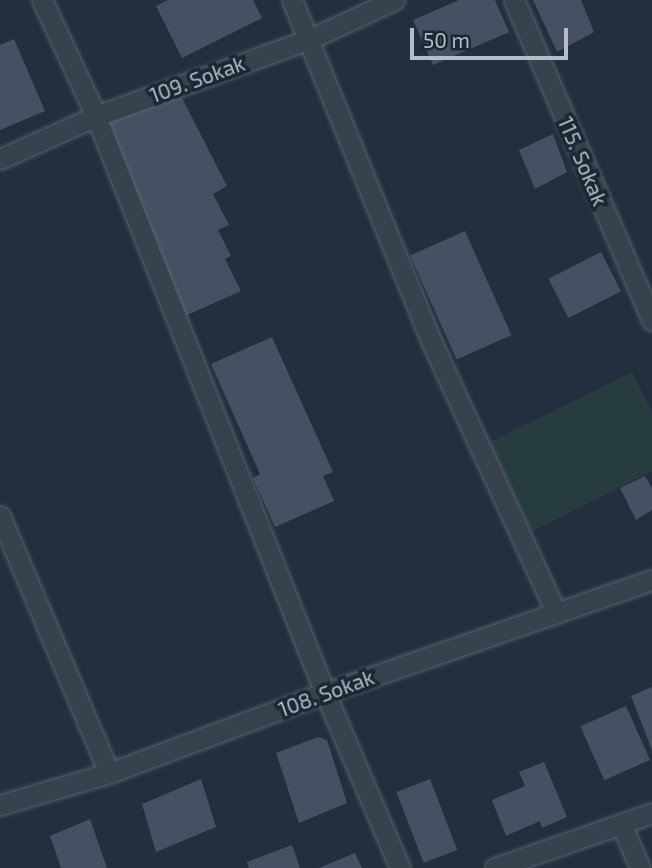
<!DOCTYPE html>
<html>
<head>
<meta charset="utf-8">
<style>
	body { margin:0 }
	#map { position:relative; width:652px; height:868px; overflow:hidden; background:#242f3e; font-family:"Exo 2",sans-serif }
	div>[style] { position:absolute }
	.green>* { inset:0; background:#263c3f }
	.building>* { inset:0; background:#455162; transform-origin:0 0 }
	.roads { filter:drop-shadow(0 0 2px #565f6c) drop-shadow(0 0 2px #565f6c) }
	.minor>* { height:19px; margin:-9.5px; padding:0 9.5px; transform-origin:9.5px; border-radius:9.5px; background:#38414e }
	span { translate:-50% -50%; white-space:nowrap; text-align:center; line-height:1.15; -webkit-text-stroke:7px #1d2633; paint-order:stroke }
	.street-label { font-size:21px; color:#b4bcc9 }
	.scale { position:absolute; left:410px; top:28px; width:158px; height:32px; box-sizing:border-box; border:4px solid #b4bcc9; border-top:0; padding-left:9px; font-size:21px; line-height:24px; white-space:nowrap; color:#b4bcc9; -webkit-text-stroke:5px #1d2633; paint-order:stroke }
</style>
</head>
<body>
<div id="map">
	<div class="green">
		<div style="clip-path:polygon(632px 372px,652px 412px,652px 471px,531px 532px,487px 444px)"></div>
	</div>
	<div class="building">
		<div style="clip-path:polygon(168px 0,253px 0,262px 18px,182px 58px,156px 6px)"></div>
		<div style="clip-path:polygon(459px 0,495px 0,509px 32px,433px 65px,413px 20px)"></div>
		<div style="clip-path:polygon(533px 0,581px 0,594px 32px,557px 52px)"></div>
		<div style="clip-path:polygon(14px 39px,45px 111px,0 130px,0 45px)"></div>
		<div style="clip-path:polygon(178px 90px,227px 186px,213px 194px,229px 225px,218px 230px,231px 256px,225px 259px,241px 291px,185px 316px,105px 122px)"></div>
		<div style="clip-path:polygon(553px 134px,567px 172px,535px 189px,519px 150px)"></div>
		<div style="left:465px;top:231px;width:114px;height:60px;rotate:66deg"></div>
		<div style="left:601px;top:252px;width:44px;height:59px;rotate:63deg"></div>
		<div style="clip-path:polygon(272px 337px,333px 472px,323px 476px,334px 501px,275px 527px,253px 478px,260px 474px,211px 364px)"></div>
		<div style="clip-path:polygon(645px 476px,652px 488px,652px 510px,636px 520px,620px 488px)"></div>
		<div style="clip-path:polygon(652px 687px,652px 750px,631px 696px)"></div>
		<div style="left:626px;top:706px;width:59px;height:50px;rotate:66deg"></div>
		<div style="clip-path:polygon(318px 737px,327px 740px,347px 803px,299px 823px,276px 753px)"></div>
		<div style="clip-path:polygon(544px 762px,567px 817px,542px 828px,540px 821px,506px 836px,492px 800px,525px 786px,519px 772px)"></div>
		<div style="clip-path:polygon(201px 779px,216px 827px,156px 852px,142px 804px)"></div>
		<div style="left:430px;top:779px;width:76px;height:36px;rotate:69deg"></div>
		<div style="clip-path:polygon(90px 819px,107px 868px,61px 868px,50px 836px)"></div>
		<div style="clip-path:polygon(292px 845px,300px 868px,249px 868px,247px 862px)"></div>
		<div style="clip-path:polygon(355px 853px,362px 868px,319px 868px)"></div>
	</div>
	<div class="roads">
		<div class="minor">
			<div style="left:42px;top:0;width:128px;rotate:65deg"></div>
			<div style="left:96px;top:116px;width:621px;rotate:68.35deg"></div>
			<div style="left:325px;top:693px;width:190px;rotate:66.8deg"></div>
			<div style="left:292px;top:0;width:373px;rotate:67.8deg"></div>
			<div style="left:433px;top:345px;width:295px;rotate:65.3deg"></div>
			<div style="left:514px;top:0;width:349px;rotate:66.7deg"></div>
			<div style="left:0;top:159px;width:105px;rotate:-24.1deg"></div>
			<div style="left:96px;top:116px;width:227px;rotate:-19.8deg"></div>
			<div style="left:310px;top:39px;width:93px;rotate:-24.9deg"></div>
			<div style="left:0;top:516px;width:279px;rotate:67deg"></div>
			<div style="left:0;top:805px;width:114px;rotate:-16.4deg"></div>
			<div style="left:109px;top:773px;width:224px;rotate:-20.4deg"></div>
			<div style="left:319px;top:695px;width:352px;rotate:-19.1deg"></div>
			<div style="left:621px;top:824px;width:48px;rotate:66.6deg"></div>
			<div style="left:495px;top:868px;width:166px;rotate:-19.3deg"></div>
		</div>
	</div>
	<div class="street-label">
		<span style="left:197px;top:79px;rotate:-20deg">109. Sokak</span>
		<span style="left:583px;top:161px;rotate:67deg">115. Sokak</span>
		<span style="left:326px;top:693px;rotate:-20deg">108. Sokak</span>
	</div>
	<div class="scale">50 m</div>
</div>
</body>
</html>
